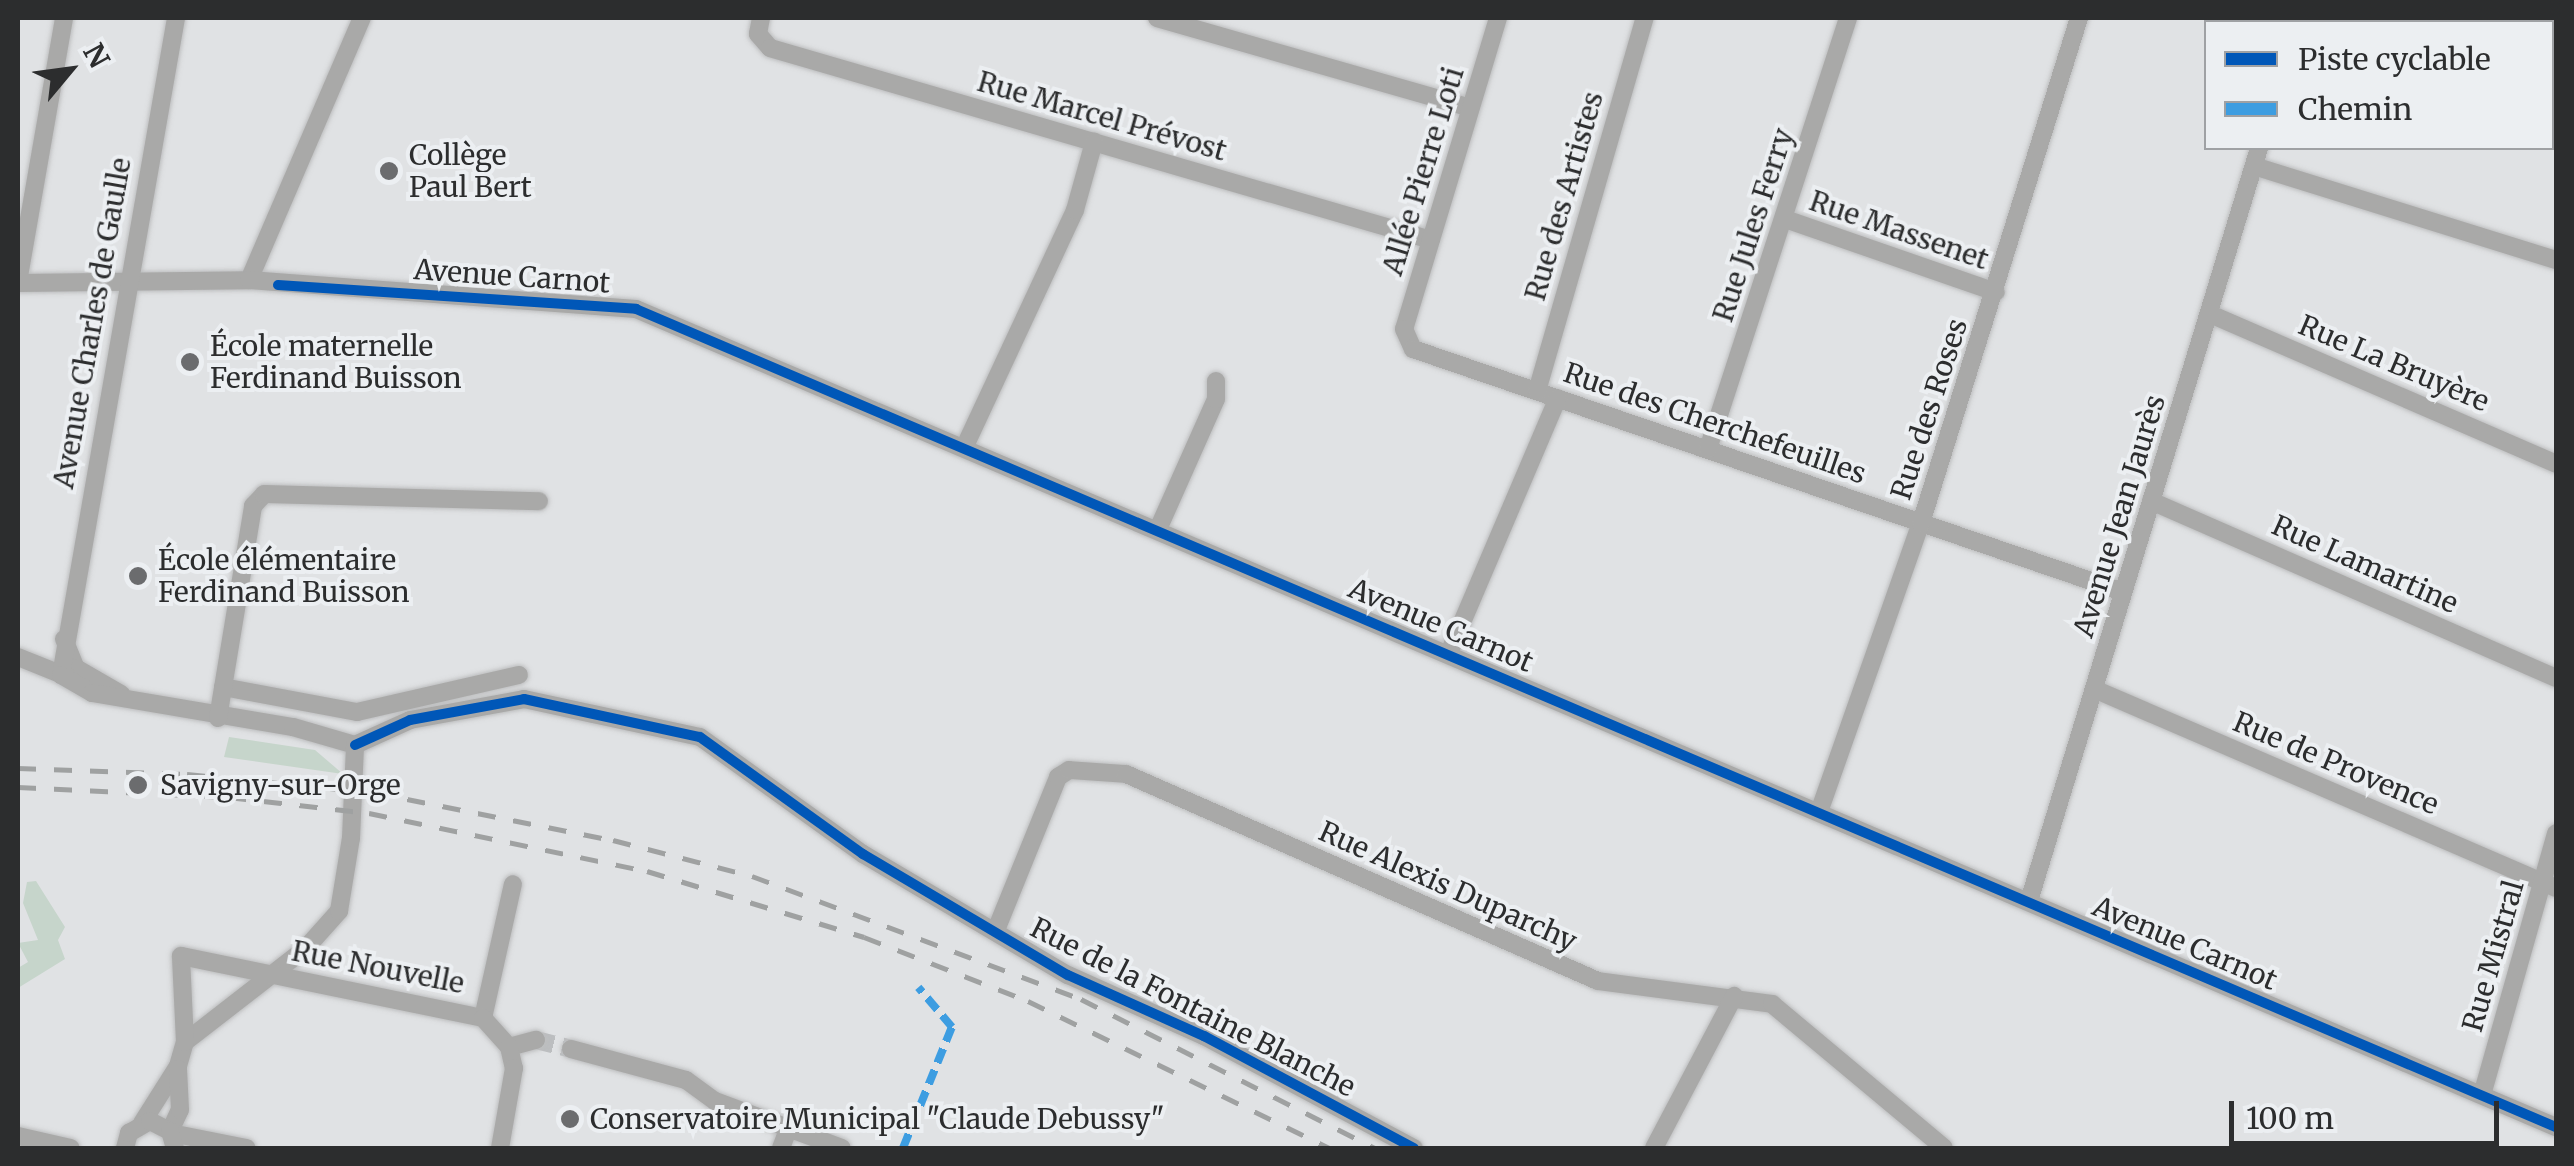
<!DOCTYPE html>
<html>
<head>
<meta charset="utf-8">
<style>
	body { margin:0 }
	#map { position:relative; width:2574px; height:1166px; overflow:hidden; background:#e0e2e4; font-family:Merriweather,serif }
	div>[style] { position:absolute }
	.green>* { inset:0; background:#c6d5cb }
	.minor-tunnel>* { height:18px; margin-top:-9px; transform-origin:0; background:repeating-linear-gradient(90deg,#bcbec0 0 18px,transparent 0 27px) }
	.roads { filter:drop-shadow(0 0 2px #bdbebf) drop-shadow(0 0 2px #bdbebf) }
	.minor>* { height:18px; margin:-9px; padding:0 9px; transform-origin:9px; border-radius:9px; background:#a9a9a8 }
	.rail>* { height:5px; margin-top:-2.5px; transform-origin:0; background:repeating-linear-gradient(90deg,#9fa1a1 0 18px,transparent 0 36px) }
	.quiet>* { height:8px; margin-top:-4px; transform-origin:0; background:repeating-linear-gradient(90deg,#3d9de1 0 15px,transparent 0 23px) }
	.cycleway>* { height:10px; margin:-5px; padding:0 5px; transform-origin:5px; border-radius:5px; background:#0057b8 }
	.dots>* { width:28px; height:28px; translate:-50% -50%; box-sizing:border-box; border:5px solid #eceff2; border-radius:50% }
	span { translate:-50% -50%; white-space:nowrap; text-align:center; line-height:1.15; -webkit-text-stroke:8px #eceff2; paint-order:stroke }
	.street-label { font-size:28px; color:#2c2d2e }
	.poi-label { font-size:28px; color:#2c2d2e }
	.left { translate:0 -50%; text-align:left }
	.frame { position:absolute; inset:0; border:20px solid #2c2d2e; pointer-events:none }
	.legend { position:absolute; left:2204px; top:20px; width:350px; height:130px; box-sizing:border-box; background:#eceff2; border:2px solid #9fa1a4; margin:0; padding:12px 18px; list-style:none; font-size:30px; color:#2c2d2e }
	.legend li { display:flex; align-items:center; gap:20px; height:50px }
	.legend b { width:50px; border:2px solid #9fa1a4 }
	.north { position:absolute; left:20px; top:20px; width:100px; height:100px; -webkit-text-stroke:8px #eceff2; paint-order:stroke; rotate:61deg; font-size:28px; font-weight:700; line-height:40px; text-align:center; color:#2c2d2e }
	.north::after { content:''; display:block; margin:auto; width:35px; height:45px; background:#2c2d2e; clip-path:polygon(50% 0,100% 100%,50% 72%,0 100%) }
	.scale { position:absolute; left:2229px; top:1101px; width:270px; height:45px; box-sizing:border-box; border:5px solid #2c2d2e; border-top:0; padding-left:12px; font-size:30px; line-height:35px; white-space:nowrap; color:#2c2d2e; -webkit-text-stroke:8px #eceff2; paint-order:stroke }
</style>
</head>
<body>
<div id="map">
	<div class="green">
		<div style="clip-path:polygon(229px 737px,315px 750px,343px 774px,224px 757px)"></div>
		<div style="clip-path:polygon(36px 881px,65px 927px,58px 940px,65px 959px,18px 988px,18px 968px,28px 962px,18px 943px,38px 940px,23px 903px,27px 882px)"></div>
	</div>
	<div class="minor-tunnel">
		<div style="left:536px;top:1040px;width:36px;rotate:14deg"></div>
	</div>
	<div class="roads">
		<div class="minor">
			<div style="left:761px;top:18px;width:16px;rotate:101deg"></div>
			<div style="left:758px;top:34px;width:18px;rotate:49deg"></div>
			<div style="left:770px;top:48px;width:688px;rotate:16.2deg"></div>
			<div style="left:1157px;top:18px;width:326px;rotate:16deg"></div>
			<div style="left:1498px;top:18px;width:325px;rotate:106.8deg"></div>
			<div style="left:1404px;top:329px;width:22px;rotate:66deg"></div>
			<div style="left:1413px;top:349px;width:750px;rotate:18.89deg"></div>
			<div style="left:2435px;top:18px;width:17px;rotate:13deg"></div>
			<div style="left:2295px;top:22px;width:4px;rotate:-76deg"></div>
			<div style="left:2552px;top:51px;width:4px;rotate:27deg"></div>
			<div style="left:2254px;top:166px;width:316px;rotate:17.3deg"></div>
			<div style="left:1785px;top:219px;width:223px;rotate:19.1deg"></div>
			<div style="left:249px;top:280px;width:285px;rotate:-66.7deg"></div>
			<div style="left:18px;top:282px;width:268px;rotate:-80.1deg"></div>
			<div style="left:18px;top:283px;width:231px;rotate:-0.7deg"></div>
			<div style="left:249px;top:280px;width:388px;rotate:4.3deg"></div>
			<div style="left:636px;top:309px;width:2087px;rotate:23.08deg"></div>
			<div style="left:2210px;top:314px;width:377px;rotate:23.4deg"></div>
			<div style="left:1537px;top:391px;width:388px;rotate:-73.9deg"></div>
			<div style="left:965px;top:446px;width:260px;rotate:-65deg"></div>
			<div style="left:1075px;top:210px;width:71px;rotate:-74.4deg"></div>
			<div style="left:1708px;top:449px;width:453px;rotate:-72deg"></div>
			<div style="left:2151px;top:501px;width:442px;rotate:23.6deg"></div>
			<div style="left:1159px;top:527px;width:140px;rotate:-66deg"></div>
			<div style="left:1216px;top:399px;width:18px;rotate:-90deg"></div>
			<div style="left:64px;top:639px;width:31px;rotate:68deg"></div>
			<div style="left:76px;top:668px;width:52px;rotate:30deg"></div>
			<div style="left:1449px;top:653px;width:277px;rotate:-66.9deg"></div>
			<div style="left:18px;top:657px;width:54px;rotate:21.8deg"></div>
			<div style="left:61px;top:675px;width:667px;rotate:-80.07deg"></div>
			<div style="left:61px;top:675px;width:36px;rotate:30deg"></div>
			<div style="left:92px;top:693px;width:204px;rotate:9.6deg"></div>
			<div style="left:293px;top:727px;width:65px;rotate:16.2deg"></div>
			<div style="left:223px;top:687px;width:136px;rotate:10.6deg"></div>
			<div style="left:357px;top:712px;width:166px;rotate:-12.9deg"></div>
			<div style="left:2094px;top:689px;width:503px;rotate:23.3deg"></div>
			<div style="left:218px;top:718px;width:215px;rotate:-80.6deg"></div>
			<div style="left:253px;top:506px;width:16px;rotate:-47deg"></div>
			<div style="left:264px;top:494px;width:275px;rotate:1.5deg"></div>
			<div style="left:355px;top:745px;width:60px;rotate:-24.4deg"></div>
			<div style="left:410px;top:720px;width:116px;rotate:-10.4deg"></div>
			<div style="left:524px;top:699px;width:180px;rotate:12.2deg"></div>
			<div style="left:700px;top:737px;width:201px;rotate:35.7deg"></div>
			<div style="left:863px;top:854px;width:238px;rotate:30.6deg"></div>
			<div style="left:1068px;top:975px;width:149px;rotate:24.2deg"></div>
			<div style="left:1204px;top:1036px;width:238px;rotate:28.1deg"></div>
			<div style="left:1819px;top:812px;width:306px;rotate:-70.6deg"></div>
			<div style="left:1921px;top:523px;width:529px;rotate:-72.63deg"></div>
			<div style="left:2029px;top:901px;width:787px;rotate:-73.01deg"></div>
			<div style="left:996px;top:930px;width:165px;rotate:-67.9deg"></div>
			<div style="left:1058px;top:777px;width:13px;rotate:-32deg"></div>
			<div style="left:1069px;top:770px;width:57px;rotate:4deg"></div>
			<div style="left:1126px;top:774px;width:515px;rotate:23.68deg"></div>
			<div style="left:1598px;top:981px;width:176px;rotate:7.5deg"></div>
			<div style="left:1772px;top:1004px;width:224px;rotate:39.9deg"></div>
			<div style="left:483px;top:1018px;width:137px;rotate:-77.4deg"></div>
			<div style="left:185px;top:1042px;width:153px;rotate:-37.8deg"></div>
			<div style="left:306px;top:948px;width:50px;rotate:-48.3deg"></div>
			<div style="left:339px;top:911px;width:74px;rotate:-80.7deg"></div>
			<div style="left:351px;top:838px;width:93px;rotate:-87.5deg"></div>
			<div style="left:509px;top:1047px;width:28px;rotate:-15deg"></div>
			<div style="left:571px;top:1049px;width:119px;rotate:15.1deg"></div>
			<div style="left:686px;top:1080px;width:36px;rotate:36deg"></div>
			<div style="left:715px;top:1101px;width:135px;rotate:20.3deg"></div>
			<div style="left:2482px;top:1095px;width:272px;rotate:-74.2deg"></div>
			<div style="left:142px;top:1123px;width:67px;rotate:-57.7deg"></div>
			<div style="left:178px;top:1066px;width:25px;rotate:-74deg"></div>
			<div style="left:185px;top:1042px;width:86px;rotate:-92.7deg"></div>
			<div style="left:181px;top:956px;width:308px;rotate:11.6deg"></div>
			<div style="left:483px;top:1018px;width:39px;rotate:48deg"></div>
			<div style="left:509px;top:1047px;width:22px;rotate:77deg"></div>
			<div style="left:514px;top:1068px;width:81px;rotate:99.9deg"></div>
			<div style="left:170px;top:1131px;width:23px;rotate:-65deg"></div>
			<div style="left:180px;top:1110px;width:41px;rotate:-92.8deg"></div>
			<div style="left:171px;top:1133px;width:77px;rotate:11.2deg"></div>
			<div style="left:18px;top:1136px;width:54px;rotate:12.8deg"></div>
			<div style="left:125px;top:1148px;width:16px;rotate:-75deg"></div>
			<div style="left:129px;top:1133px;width:24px;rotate:-30deg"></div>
			<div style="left:150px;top:1121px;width:22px;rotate:27deg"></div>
			<div style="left:170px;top:1131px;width:18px;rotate:74deg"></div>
			<div style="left:781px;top:1148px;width:22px;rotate:-69deg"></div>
			<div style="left:1654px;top:1148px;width:172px;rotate:-62.2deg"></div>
		</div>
	</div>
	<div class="rail">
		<div style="left:18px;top:768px;width:169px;rotate:2deg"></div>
		<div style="left:187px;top:774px;width:186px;rotate:5.6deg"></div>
		<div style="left:372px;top:792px;width:246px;rotate:11.3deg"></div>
		<div style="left:613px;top:840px;width:144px;rotate:14.5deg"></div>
		<div style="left:752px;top:876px;width:351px;rotate:20.5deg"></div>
		<div style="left:1081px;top:999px;width:330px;rotate:26.9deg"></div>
		<div style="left:18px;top:787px;width:210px;rotate:2.7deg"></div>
		<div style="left:228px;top:797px;width:142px;rotate:6.5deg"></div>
		<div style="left:369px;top:813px;width:284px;rotate:11.8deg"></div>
		<div style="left:647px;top:871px;width:227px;rotate:16.9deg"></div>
		<div style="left:864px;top:937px;width:176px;rotate:21.3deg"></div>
		<div style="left:1028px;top:1001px;width:336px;rotate:26deg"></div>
	</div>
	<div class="quiet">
		<div style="left:903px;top:1148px;width:131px;rotate:-68deg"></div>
		<div style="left:952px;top:1027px;width:52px;rotate:-130.4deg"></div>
	</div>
	<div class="cycleway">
		<div style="left:278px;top:285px;width:359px;rotate:3.8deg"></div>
		<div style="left:636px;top:309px;width:2087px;rotate:23.08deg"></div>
		<div style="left:355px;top:745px;width:60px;rotate:-24.4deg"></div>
		<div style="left:410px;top:720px;width:116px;rotate:-10.4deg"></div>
		<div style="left:524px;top:699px;width:180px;rotate:12.2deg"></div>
		<div style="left:700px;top:737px;width:201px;rotate:35.7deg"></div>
		<div style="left:863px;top:854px;width:238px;rotate:30.6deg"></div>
		<div style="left:1068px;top:975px;width:149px;rotate:24.2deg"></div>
		<div style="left:1204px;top:1036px;width:238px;rotate:28.1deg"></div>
	</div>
	<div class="dots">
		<div style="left:389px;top:171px;background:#6b6c6e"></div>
		<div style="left:190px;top:362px;background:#6b6c6e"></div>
		<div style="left:138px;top:576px;background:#6b6c6e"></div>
		<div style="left:138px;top:785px;background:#6b6c6e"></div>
		<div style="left:570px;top:1119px;background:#6b6c6e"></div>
	</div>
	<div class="street-label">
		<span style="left:1102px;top:116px;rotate:16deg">Rue Marcel Prévost</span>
		<span style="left:1423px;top:171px;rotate:-73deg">Allée Pierre Loti</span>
		<span style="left:1564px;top:196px;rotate:-74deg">Rue des Artistes</span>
		<span style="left:1753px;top:225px;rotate:-72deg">Rue Jules Ferry</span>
		<span style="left:1899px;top:230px;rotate:19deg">Rue Massenet</span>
		<span style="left:512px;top:276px;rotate:4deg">Avenue Carnot</span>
		<span style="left:92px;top:323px;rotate:-80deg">Avenue Charles de Gaulle</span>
		<span style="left:2394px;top:363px;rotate:23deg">Rue La Bruyère</span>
		<span style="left:1929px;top:409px;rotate:-72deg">Rue des Roses</span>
		<span style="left:1715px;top:423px;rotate:19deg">Rue des Cherchefeuilles</span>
		<span style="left:2119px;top:516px;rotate:-73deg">Avenue Jean Jaurès</span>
		<span style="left:2365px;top:564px;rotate:24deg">Rue Lamartine</span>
		<span style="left:1441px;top:625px;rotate:23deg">Avenue Carnot</span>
		<span style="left:2336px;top:763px;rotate:23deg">Rue de Provence</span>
		<span style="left:1448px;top:886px;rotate:24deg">Rue Alexis Duparchy</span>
		<span style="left:2185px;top:943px;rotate:23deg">Avenue Carnot</span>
		<span style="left:2493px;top:956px;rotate:-74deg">Rue Mistral</span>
		<span style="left:378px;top:967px;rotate:11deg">Rue Nouvelle</span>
		<span style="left:1193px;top:1007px;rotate:27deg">Rue de la Fontaine Blanche</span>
	</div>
	<div class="poi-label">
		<span class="left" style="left:409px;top:171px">Collège<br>Paul Bert</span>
		<span class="left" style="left:210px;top:362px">École maternelle<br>Ferdinand Buisson</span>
		<span class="left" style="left:158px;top:576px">École élémentaire<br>Ferdinand Buisson</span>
		<span class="left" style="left:160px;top:785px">Savigny-sur-Orge</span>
		<span class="left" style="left:590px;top:1119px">Conservatoire Municipal "Claude Debussy"</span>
	</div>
	<div class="frame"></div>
	<ul class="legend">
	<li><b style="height:12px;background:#0057b8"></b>Piste cyclable</li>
	<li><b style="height:12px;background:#3d9de1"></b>Chemin</li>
	</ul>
	<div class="north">N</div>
	<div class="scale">100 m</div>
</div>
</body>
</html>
